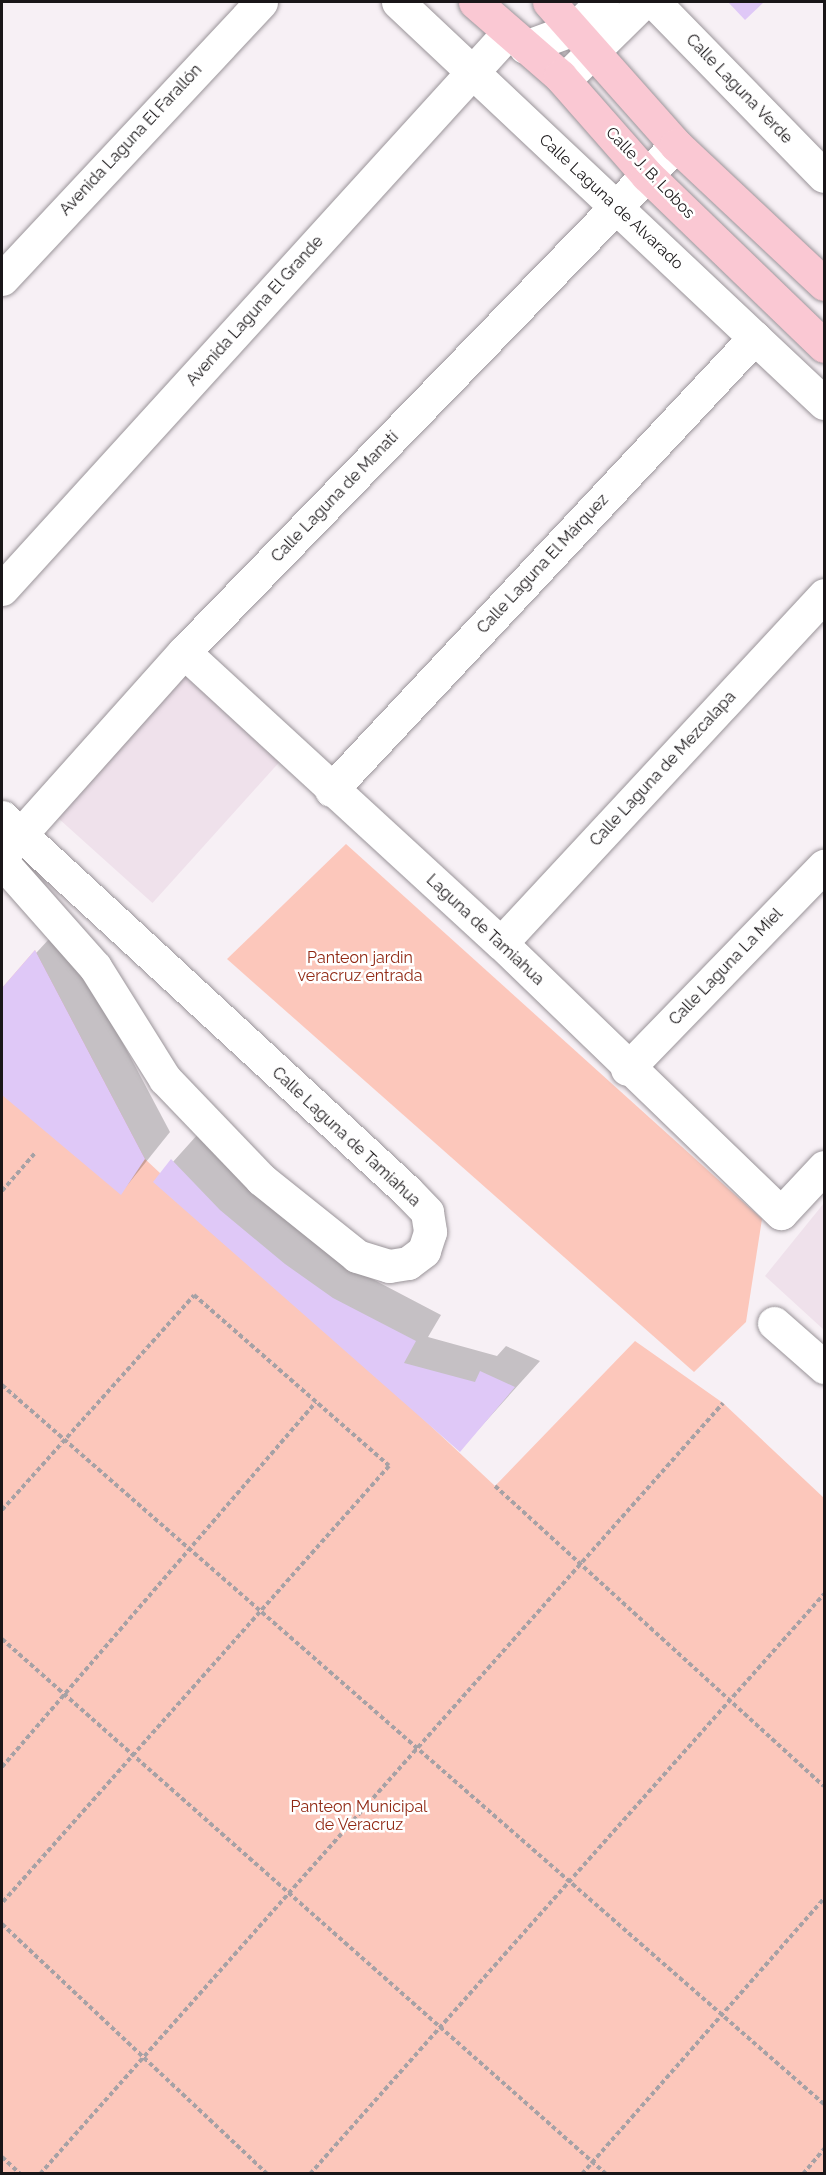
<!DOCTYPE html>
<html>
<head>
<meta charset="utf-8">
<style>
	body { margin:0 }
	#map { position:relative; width:826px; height:2175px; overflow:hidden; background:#f7f0f5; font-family:Raleway,sans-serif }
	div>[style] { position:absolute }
	.built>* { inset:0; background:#efe1eb; transform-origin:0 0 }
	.green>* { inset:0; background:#fcc7bb }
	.shadow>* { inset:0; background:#0003 }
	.building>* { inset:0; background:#dfc8f7 }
	.path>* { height:4px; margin-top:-2px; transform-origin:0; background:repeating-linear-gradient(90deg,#a6a1a5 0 4.5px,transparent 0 7.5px) }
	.roads { filter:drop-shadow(0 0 2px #9a9499) drop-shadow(0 0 2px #9a9499) }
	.minor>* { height:33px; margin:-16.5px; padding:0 16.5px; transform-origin:16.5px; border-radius:16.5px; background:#fff }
	.major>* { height:33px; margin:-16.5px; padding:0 16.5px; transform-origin:16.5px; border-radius:16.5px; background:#fac8d3 }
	span { translate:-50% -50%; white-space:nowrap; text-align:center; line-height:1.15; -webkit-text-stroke:5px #fff; paint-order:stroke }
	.street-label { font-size:16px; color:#191618 }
	.park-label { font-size:16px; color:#902813 }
	.frame { position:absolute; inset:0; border:3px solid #191618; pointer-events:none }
</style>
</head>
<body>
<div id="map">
	<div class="built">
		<div style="left:186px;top:664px;width:135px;height:200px;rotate:42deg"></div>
		<div style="clip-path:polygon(824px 1203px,824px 1330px,765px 1276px)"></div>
	</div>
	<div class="green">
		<div style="clip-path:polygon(346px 844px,762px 1219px,746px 1322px,694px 1372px,227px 959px)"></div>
		<div style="clip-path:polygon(35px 950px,145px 1159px,495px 1486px,635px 1341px,723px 1403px,824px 1498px,824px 2173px,2px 2174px,2px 988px)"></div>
	</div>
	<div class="shadow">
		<div style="clip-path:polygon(61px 926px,170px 1132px,121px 1193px,2px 1093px,2px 990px)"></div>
		<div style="clip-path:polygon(198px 1134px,359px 1272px,441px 1315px,428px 1337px,497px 1356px,506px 1346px,540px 1361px,460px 1450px,155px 1182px)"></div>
	</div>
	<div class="building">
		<div style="clip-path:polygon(728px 2px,764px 2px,745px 20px)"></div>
		<div style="clip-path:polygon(35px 950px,145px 1159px,121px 1195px,2px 1095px,2px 988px)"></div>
		<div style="clip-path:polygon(171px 1159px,220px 1210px,285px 1264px,333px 1298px,416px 1341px,404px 1363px,475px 1382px,480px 1371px,515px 1387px,460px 1452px,153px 1182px)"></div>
	</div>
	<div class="path">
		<div style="left:2px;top:1191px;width:50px;rotate:-49deg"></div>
		<div style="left:2px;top:1385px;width:1092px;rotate:41.18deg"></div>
		<div style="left:495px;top:1486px;width:445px;rotate:42.4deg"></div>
		<div style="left:2px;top:1510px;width:288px;rotate:-48.2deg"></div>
		<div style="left:194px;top:1295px;width:259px;rotate:41.2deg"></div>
		<div style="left:389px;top:1466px;width:584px;rotate:131.53deg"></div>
		<div style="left:2px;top:1639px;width:807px;rotate:41.53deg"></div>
		<div style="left:2px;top:1767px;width:481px;rotate:-49.3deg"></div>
		<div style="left:2px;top:1924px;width:364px;rotate:43.3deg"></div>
		<div style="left:2px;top:2157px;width:25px;rotate:43deg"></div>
		<div style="left:40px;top:2174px;width:1030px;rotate:-48.46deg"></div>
		<div style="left:310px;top:2174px;width:775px;rotate:-48.45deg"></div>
		<div style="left:582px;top:2174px;width:366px;rotate:-48.7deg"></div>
		<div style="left:803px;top:2174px;width:33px;rotate:-50deg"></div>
	</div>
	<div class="roads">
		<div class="minor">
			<div style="left:398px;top:2px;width:585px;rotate:43.27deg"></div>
			<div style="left:654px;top:2px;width:243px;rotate:45.7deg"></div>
			<div style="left:525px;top:47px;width:52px;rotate:-20.2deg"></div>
			<div style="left:574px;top:29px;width:39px;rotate:-44deg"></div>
			<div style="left:564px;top:80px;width:111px;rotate:-44.6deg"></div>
			<div style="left:2px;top:279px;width:379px;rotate:-46.9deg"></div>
			<div style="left:2px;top:589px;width:752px;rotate:-47.7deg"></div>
			<div style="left:184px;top:652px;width:430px;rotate:42.6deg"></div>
			<div style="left:501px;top:943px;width:389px;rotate:44deg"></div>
			<div style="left:781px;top:1213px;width:63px;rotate:-46.9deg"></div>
			<div style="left:331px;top:790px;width:620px;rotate:-46.89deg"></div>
			<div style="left:2px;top:817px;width:551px;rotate:42.72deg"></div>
			<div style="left:407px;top:1191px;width:29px;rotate:46deg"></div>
			<div style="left:427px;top:1212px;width:20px;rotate:81deg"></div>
			<div style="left:430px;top:1232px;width:20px;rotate:108deg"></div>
			<div style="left:424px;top:1251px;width:20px;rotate:143deg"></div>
			<div style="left:408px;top:1263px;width:19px;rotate:171deg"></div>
			<div style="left:389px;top:1266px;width:34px;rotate:-163deg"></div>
			<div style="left:357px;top:1256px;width:123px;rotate:-141.3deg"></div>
			<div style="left:261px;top:1179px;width:139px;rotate:-133.8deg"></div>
			<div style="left:165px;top:1079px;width:132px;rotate:-122deg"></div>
			<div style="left:95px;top:967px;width:140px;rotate:-131.5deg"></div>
			<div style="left:4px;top:853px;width:270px;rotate:-48.2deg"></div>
			<div style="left:184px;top:652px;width:706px;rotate:-45.86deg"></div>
			<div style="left:501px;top:943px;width:475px;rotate:-47.1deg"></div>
			<div style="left:627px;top:1069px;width:283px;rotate:-45.9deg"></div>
			<div style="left:774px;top:1323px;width:67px;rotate:41.3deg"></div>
		</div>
		<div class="major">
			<div style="left:475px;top:2px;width:113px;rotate:41deg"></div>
			<div style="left:560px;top:76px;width:132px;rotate:48.7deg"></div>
			<div style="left:647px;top:175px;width:246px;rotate:44deg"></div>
			<div style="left:549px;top:2px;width:191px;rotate:48.4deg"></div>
			<div style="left:676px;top:145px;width:203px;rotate:43.2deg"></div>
		</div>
	</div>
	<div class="street-label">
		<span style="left:739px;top:89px;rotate:46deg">Calle Laguna Verde</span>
		<span style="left:131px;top:140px;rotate:-47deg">Avenida Laguna El Farallón</span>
		<span style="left:650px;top:173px;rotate:46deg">Calle J. B. Lobos</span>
		<span style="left:611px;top:202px;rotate:43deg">Calle Laguna de Alvarado</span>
		<span style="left:255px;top:311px;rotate:-48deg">Avenida Laguna El Grande</span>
		<span style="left:335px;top:497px;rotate:-46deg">Calle Laguna de Manatí</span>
		<span style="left:543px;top:564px;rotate:-47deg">Calle Laguna El Márquez</span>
		<span style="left:663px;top:769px;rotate:-47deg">Calle Laguna de Mezcalapa</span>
		<span style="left:485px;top:930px;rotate:43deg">Laguna de Tamiahua</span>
		<span style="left:726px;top:967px;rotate:-46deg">Calle Laguna La Miel</span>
		<span style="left:346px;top:1137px;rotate:43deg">Calle Laguna de Tamiahua</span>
	</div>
	<div class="park-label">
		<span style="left:360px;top:967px">Panteon jardin<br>veracruz entrada</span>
		<span style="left:359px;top:1816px">Panteon Municipal<br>de Veracruz</span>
	</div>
	<div class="frame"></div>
</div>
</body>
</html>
